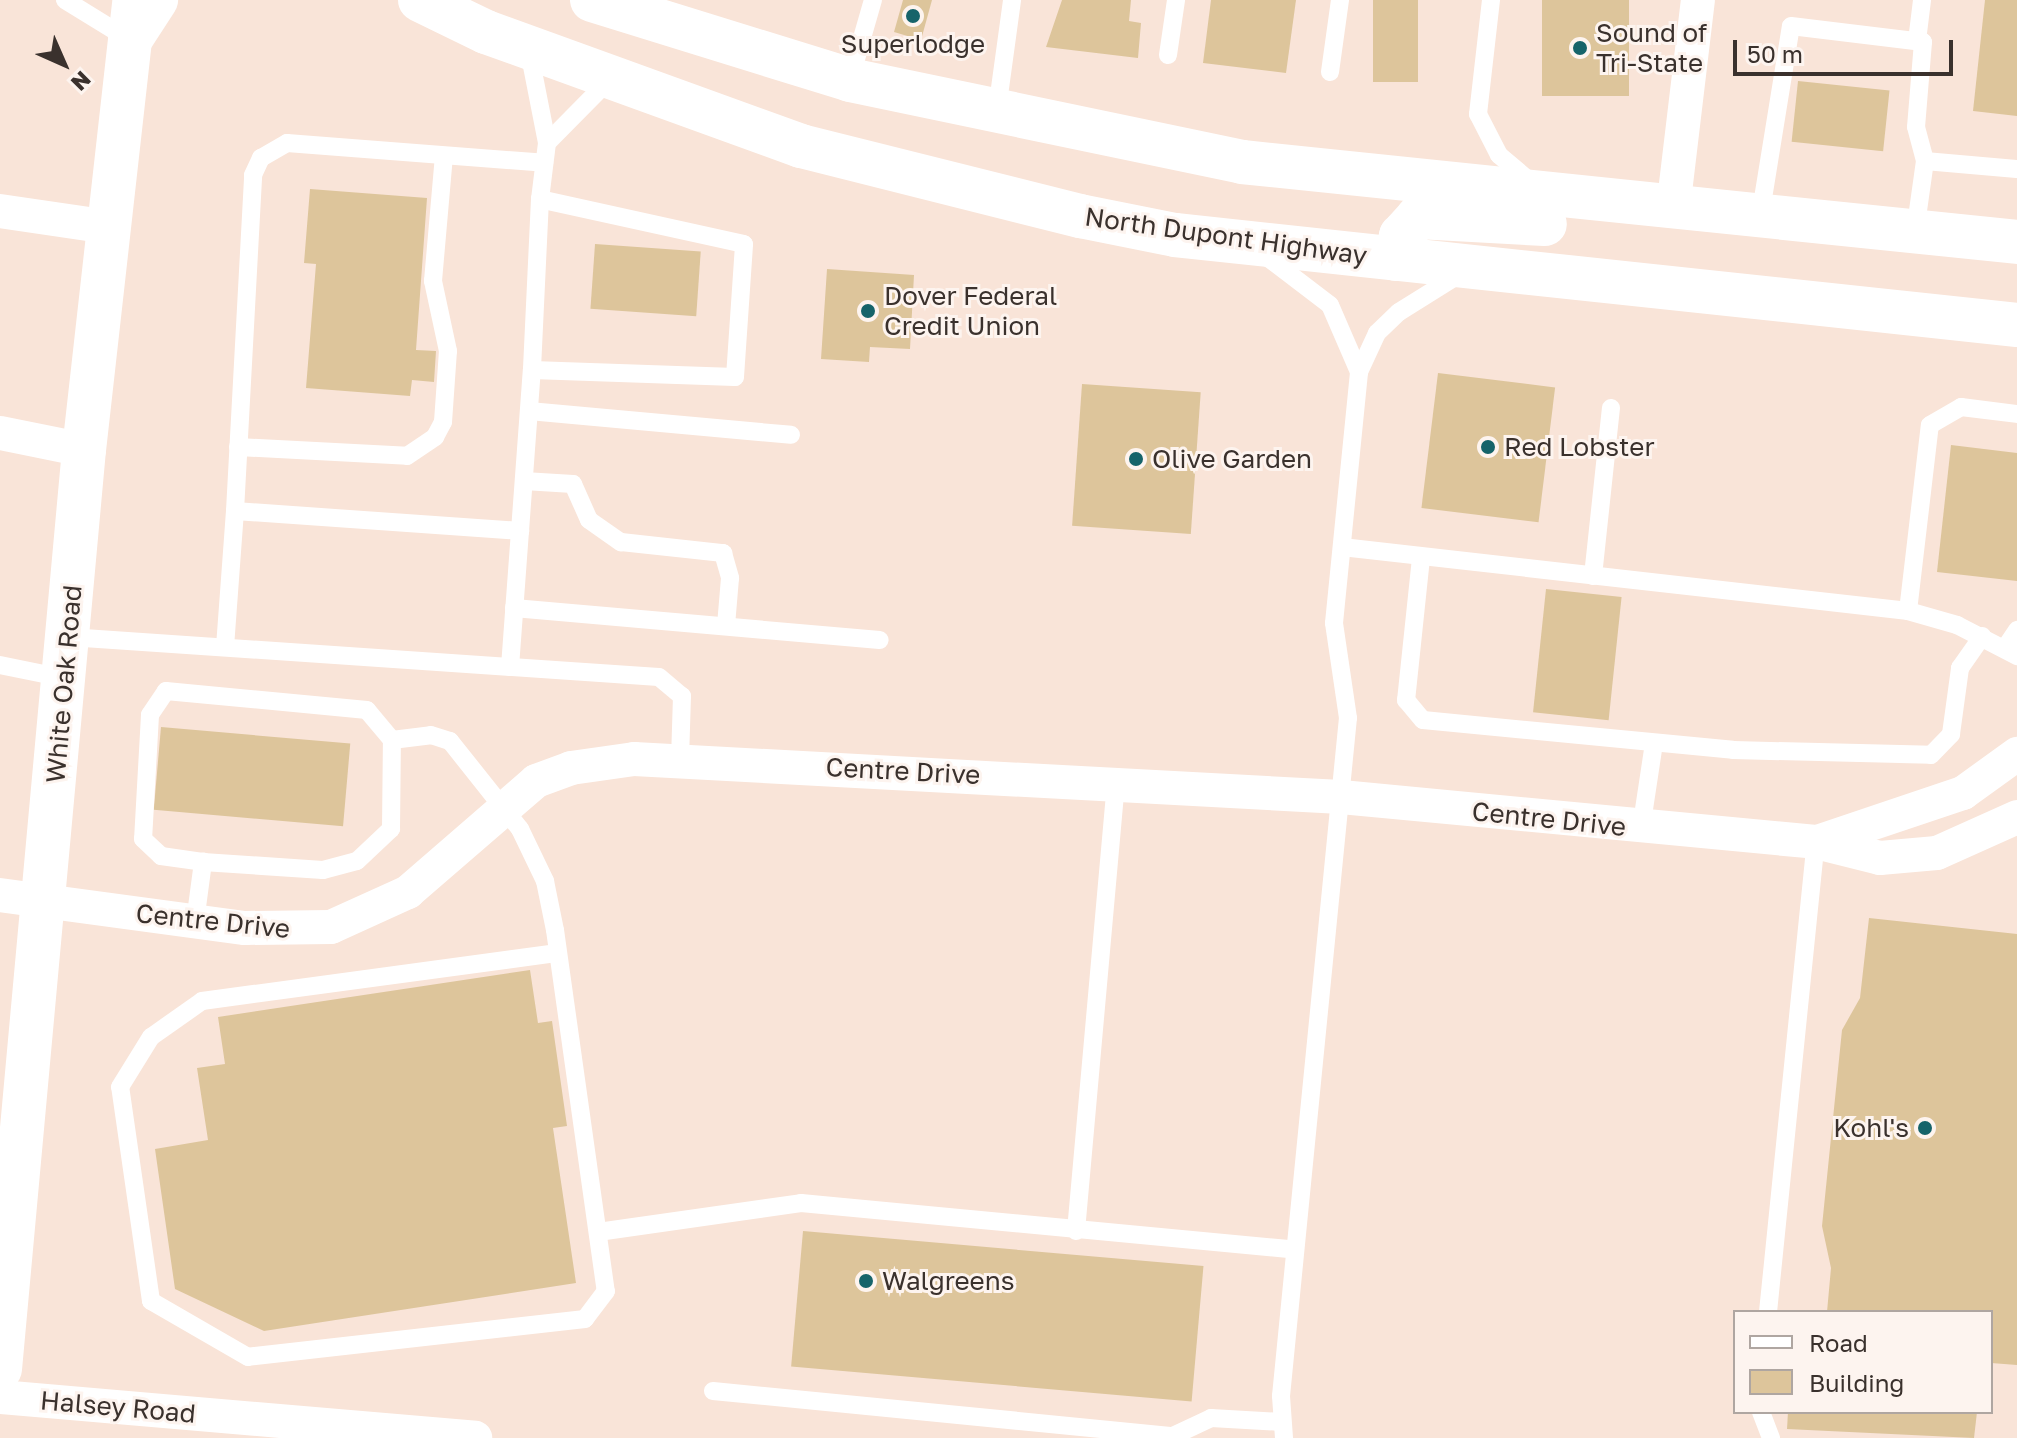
<!DOCTYPE html>
<html>
<head>
<meta charset="utf-8">
<style>
	body { margin:0 }
	#map { position:relative; width:2017px; height:1438px; overflow:hidden; background:#f9e4d8; font-family:"Golos Text",sans-serif }
	div>[style] { position:absolute }
	.building>* { inset:0; background:#ddc59b; transform-origin:0 0 }
	.lane>* { height:18px; margin:-9px; padding:0 9px; transform-origin:9px; border-radius:9px; background:#fff }
	.street>* { height:34px; margin:-17px; padding:0 17px; transform-origin:17px; border-radius:17px; background:#fff }
	.secondary>* { height:44px; margin:-22px; padding:0 22px; transform-origin:22px; border-radius:22px; background:#fff }
	.highway>* { height:44px; margin:-22px; padding:0 22px; transform-origin:22px; border-radius:22px; background:#fff }
	.dots>* { width:22px; height:22px; translate:-50% -50%; box-sizing:border-box; border:4px solid #fdf4ef; border-radius:50% }
	span { translate:-50% -50%; white-space:nowrap; text-align:center; line-height:1.15; -webkit-text-stroke:6px #fdf4ef; paint-order:stroke }
	.poi-label { font-size:26px; color:#3a312d }
	.left { translate:0 -50%; text-align:left }
	.right { translate:-100% -50%; text-align:right }
	.street-label { font-size:26px; color:#3a312d }
	.legend { position:absolute; left:1733px; top:1310px; width:260px; height:104px; box-sizing:border-box; background:#fdf4ef; border:2px solid #afa6a1; margin:0; padding:10px 14px; list-style:none; font-size:24px; color:#3a312d }
	.legend li { display:flex; align-items:center; gap:16px; height:40px }
	.legend b { width:40px; border:2px solid #afa6a1 }
	.north { position:absolute; left:24px; top:24px; width:80px; height:80px; -webkit-text-stroke:6px #fdf4ef; paint-order:stroke; rotate:135deg; font-size:22px; font-weight:700; line-height:32px; text-align:center; color:#3a312d }
	.north::after { content:''; display:block; margin:auto; width:28px; height:36px; background:#3a312d; clip-path:polygon(50% 0,100% 100%,50% 72%,0 100%) }
	.scale { position:absolute; left:1733px; top:40px; width:220px; height:36px; box-sizing:border-box; border:4px solid #3a312d; border-top:0; padding-left:10px; font-size:24px; line-height:28px; white-space:nowrap; color:#3a312d; -webkit-text-stroke:6px #fdf4ef; paint-order:stroke }
</style>
</head>
<body>
<div id="map">
	<div class="building">
		<div style="clip-path:polygon(903px 0,932px 0,921px 40px,894px 32px)"></div>
		<div style="clip-path:polygon(1062px 0,1131px 0,1129px 21px,1141px 23px,1138px 58px,1046px 47px)"></div>
		<div style="clip-path:polygon(1211px 0,1296px 0,1286px 73px,1203px 63px)"></div>
		<div style="left:1373px;top:0;width:45px;height:82px"></div>
		<div style="left:1542px;top:0;width:87px;height:96px"></div>
		<div style="clip-path:polygon(1985px 0,2017px 0,2017px 116px,1973px 111px)"></div>
		<div style="left:1798px;top:81px;width:92px;height:61px;rotate:6deg"></div>
		<div style="clip-path:polygon(310px 189px,427px 198px,416px 350px,436px 351px,434px 382px,412px 380px,410px 396px,306px 388px,316px 264px,304px 263px)"></div>
		<div style="left:595px;top:244px;width:106px;height:65px;rotate:4deg"></div>
		<div style="clip-path:polygon(827px 269px,914px 275px,910px 349px,870px 347px,869px 362px,821px 359px)"></div>
		<div style="left:1438px;top:373px;width:118px;height:136px;rotate:7deg"></div>
		<div style="left:1082px;top:384px;width:119px;height:142px;rotate:4deg"></div>
		<div style="clip-path:polygon(1951px 445px,2017px 453px,2017px 581px,1937px 572px)"></div>
		<div style="left:1546px;top:589px;width:76px;height:124px;rotate:6deg"></div>
		<div style="left:161px;top:727px;width:190px;height:83px;rotate:5deg"></div>
		<div style="clip-path:polygon(1869px 918px,2017px 934px,2017px 1365px,1991px 1363px,1991px 1312px,1827px 1312px,1831px 1268px,1822px 1226px,1842px 1030px,1860px 998px)"></div>
		<div style="clip-path:polygon(530px 970px,538px 1023px,552px 1021px,567px 1126px,553px 1128px,576px 1283px,264px 1331px,175px 1289px,155px 1149px,208px 1140px,197px 1068px,225px 1064px,218px 1017px)"></div>
		<div style="left:803px;top:1231px;width:402px;height:136px;rotate:5deg"></div>
		<div style="clip-path:polygon(1788px 1412px,1977px 1412px,1974px 1438px,1787px 1429px)"></div>
	</div>
	<div class="lane">
		<div style="left:65px;top:0;width:76px;rotate:31.6deg"></div>
		<div style="left:1491px;top:0;width:115px;rotate:96.5deg"></div>
		<div style="left:1478px;top:114px;width:46px;rotate:62.9deg"></div>
		<div style="left:1499px;top:155px;width:43px;rotate:40.3deg"></div>
		<div style="left:1917px;top:41px;width:41px;rotate:-83deg"></div>
		<div style="left:529px;top:51px;width:94px;rotate:78.9deg"></div>
		<div style="left:547px;top:143px;width:56px;rotate:97.1deg"></div>
		<div style="left:540px;top:199px;width:171px;rotate:92.7deg"></div>
		<div style="left:532px;top:370px;width:203px;rotate:2deg"></div>
		<div style="left:735px;top:377px;width:133px;rotate:-86.1deg"></div>
		<div style="left:744px;top:244px;width:209px;rotate:-167.6deg"></div>
		<div style="left:1168px;top:55px;width:56px;rotate:-81.7deg"></div>
		<div style="left:1330px;top:72px;width:73px;rotate:-82.1deg"></div>
		<div style="left:850px;top:80px;width:83px;rotate:-74deg"></div>
		<div style="left:997px;top:110px;width:111px;rotate:-82.2deg"></div>
		<div style="left:547px;top:143px;width:91px;rotate:-45.4deg"></div>
		<div style="left:1760px;top:217px;width:193px;rotate:-80.8deg"></div>
		<div style="left:1791px;top:26px;width:133px;rotate:6.9deg"></div>
		<div style="left:1923px;top:42px;width:85px;rotate:94.7deg"></div>
		<div style="left:1916px;top:127px;width:35px;rotate:75deg"></div>
		<div style="left:1915px;top:232px;width:72px;rotate:-82deg"></div>
		<div style="left:1925px;top:161px;width:92px;rotate:5deg"></div>
		<div style="left:1267px;top:257px;width:79px;rotate:37.3deg"></div>
		<div style="left:1330px;top:305px;width:73px;rotate:66.6deg"></div>
		<div style="left:529px;top:411px;width:263px;rotate:5.2deg"></div>
		<div style="left:238px;top:447px;width:169px;rotate:3deg"></div>
		<div style="left:407px;top:456px;width:34px;rotate:-34deg"></div>
		<div style="left:435px;top:437px;width:17px;rotate:-62deg"></div>
		<div style="left:443px;top:422px;width:71px;rotate:-86deg"></div>
		<div style="left:448px;top:351px;width:72px;rotate:-102.1deg"></div>
		<div style="left:433px;top:281px;width:125px;rotate:-85deg"></div>
		<div style="left:524px;top:481px;width:49px;rotate:3.5deg"></div>
		<div style="left:573px;top:484px;width:39px;rotate:66deg"></div>
		<div style="left:589px;top:520px;width:39px;rotate:35deg"></div>
		<div style="left:621px;top:542px;width:103px;rotate:6.2deg"></div>
		<div style="left:723px;top:553px;width:26px;rotate:74deg"></div>
		<div style="left:730px;top:578px;width:48px;rotate:94.8deg"></div>
		<div style="left:235px;top:511px;width:336px;rotate:-86.9deg"></div>
		<div style="left:253px;top:175px;width:19px;rotate:-65deg"></div>
		<div style="left:261px;top:158px;width:30px;rotate:-30deg"></div>
		<div style="left:287px;top:143px;width:258px;rotate:4.4deg"></div>
		<div style="left:1342px;top:547px;width:570px;rotate:6.45deg"></div>
		<div style="left:1908px;top:611px;width:51px;rotate:15.9deg"></div>
		<div style="left:1957px;top:625px;width:68px;rotate:27.3deg"></div>
		<div style="left:1421px;top:558px;width:143px;rotate:96deg"></div>
		<div style="left:1406px;top:700px;width:26px;rotate:50deg"></div>
		<div style="left:1423px;top:720px;width:311px;rotate:5.5deg"></div>
		<div style="left:1733px;top:750px;width:198px;rotate:1.4deg"></div>
		<div style="left:1931px;top:755px;width:29px;rotate:-46deg"></div>
		<div style="left:1951px;top:734px;width:67px;rotate:-82.2deg"></div>
		<div style="left:1960px;top:668px;width:39px;rotate:-55deg"></div>
		<div style="left:1593px;top:576px;width:169px;rotate:-83.9deg"></div>
		<div style="left:514px;top:608px;width:367px;rotate:5deg"></div>
		<div style="left:1908px;top:611px;width:187px;rotate:-83.3deg"></div>
		<div style="left:1930px;top:425px;width:36px;rotate:-30deg"></div>
		<div style="left:1961px;top:407px;width:56px;rotate:7.1deg"></div>
		<div style="left:69px;top:637px;width:591px;rotate:3.88deg"></div>
		<div style="left:659px;top:677px;width:30px;rotate:40deg"></div>
		<div style="left:682px;top:696px;width:65px;rotate:91.8deg"></div>
		<div style="left:225px;top:647px;width:136px;rotate:-85.8deg"></div>
		<div style="left:235px;top:511px;width:286px;rotate:4deg"></div>
		<div style="left:2005px;top:648px;width:22px;rotate:-56deg"></div>
		<div style="left:0;top:665px;width:65px;rotate:11.5deg"></div>
		<div style="left:510px;top:667px;width:298px;rotate:-85.8deg"></div>
		<div style="left:392px;top:740px;width:39px;rotate:-130deg"></div>
		<div style="left:367px;top:710px;width:202px;rotate:-174.6deg"></div>
		<div style="left:166px;top:691px;width:29px;rotate:124deg"></div>
		<div style="left:150px;top:715px;width:124px;rotate:93.2deg"></div>
		<div style="left:143px;top:839px;width:25px;rotate:43deg"></div>
		<div style="left:161px;top:856px;width:42px;rotate:8.1deg"></div>
		<div style="left:203px;top:862px;width:120px;rotate:3.8deg"></div>
		<div style="left:323px;top:870px;width:35px;rotate:-15deg"></div>
		<div style="left:357px;top:861px;width:47px;rotate:-43.3deg"></div>
		<div style="left:391px;top:829px;width:89px;rotate:-89.4deg"></div>
		<div style="left:392px;top:740px;width:39px;rotate:-7deg"></div>
		<div style="left:431px;top:735px;width:20px;rotate:18deg"></div>
		<div style="left:450px;top:741px;width:112px;rotate:51.5deg"></div>
		<div style="left:520px;top:829px;width:58px;rotate:64.3deg"></div>
		<div style="left:545px;top:881px;width:50px;rotate:78.5deg"></div>
		<div style="left:555px;top:930px;width:365px;rotate:82deg"></div>
		<div style="left:606px;top:1291px;width:35px;rotate:127deg"></div>
		<div style="left:585px;top:1319px;width:339px;rotate:173.6deg"></div>
		<div style="left:248px;top:1357px;width:112px;rotate:-150deg"></div>
		<div style="left:151px;top:1301px;width:216px;rotate:-98.2deg"></div>
		<div style="left:120px;top:1087px;width:59px;rotate:-58.2deg"></div>
		<div style="left:151px;top:1037px;width:62px;rotate:-35.2deg"></div>
		<div style="left:202px;top:1001px;width:359px;rotate:-7.7deg"></div>
		<div style="left:1641px;top:829px;width:87px;rotate:-81.4deg"></div>
		<div style="left:195px;top:922px;width:61px;rotate:-82.4deg"></div>
		<div style="left:1076px;top:1231px;width:453px;rotate:-84.9deg"></div>
		<div style="left:598px;top:1232px;width:205px;rotate:-8.1deg"></div>
		<div style="left:801px;top:1203px;width:495px;rotate:5.4deg"></div>
		<div style="left:1768px;top:1312px;width:472px;rotate:-84.2deg"></div>
		<div style="left:713px;top:1391px;width:462px;rotate:5.6deg"></div>
		<div style="left:1173px;top:1436px;width:42px;rotate:-25.3deg"></div>
		<div style="left:1211px;top:1418px;width:71px;rotate:3.2deg"></div>
		<div style="left:1761px;top:1412px;width:28px;rotate:69deg"></div>
		<div style="left:1284px;top:1438px;width:42px;rotate:-94.1deg"></div>
		<div style="left:1281px;top:1396px;width:681px;rotate:-84.36deg"></div>
		<div style="left:1348px;top:718px;width:96px;rotate:-98.4deg"></div>
		<div style="left:1334px;top:623px;width:252px;rotate:-84.3deg"></div>
		<div style="left:1359px;top:372px;width:43px;rotate:-65.2deg"></div>
		<div style="left:1377px;top:333px;width:30px;rotate:-44deg"></div>
		<div style="left:1399px;top:312px;width:72px;rotate:-31.9deg"></div>
	</div>
	<div class="street">
		<div style="left:1673px;top:209px;width:210px;rotate:-83.2deg"></div>
		<div style="left:0;top:211px;width:109px;rotate:8.4deg"></div>
		<div style="left:0;top:433px;width:86px;rotate:11.4deg"></div>
		<div style="left:1820px;top:841px;width:151px;rotate:-18.6deg"></div>
		<div style="left:1963px;top:793px;width:67px;rotate:-35.8deg"></div>
		<div style="left:0;top:895px;width:247px;rotate:7.7deg"></div>
		<div style="left:245px;top:928px;width:86px;rotate:-0.7deg"></div>
		<div style="left:331px;top:927px;width:85px;rotate:-24.4deg"></div>
		<div style="left:408px;top:892px;width:169px;rotate:-40.9deg"></div>
		<div style="left:536px;top:781px;width:37px;rotate:-20deg"></div>
		<div style="left:571px;top:768px;width:64px;rotate:-8.1deg"></div>
		<div style="left:634px;top:759px;width:708px;rotate:3.08deg"></div>
		<div style="left:1341px;top:797px;width:477px;rotate:5.4deg"></div>
		<div style="left:1816px;top:842px;width:66px;rotate:14deg"></div>
		<div style="left:1880px;top:858px;width:57px;rotate:-5deg"></div>
		<div style="left:1937px;top:853px;width:88px;rotate:-24.2deg"></div>
		<div style="left:0;top:1397px;width:477px;rotate:4.9deg"></div>
	</div>
	<div class="secondary">
		<div style="left:0;top:1369px;width:923px;rotate:-84.78deg"></div>
		<div style="left:84px;top:450px;width:451px;rotate:-83.6deg"></div>
	</div>
	<div class="highway">
		<div style="left:420px;top:0;width:73px;rotate:25.9deg"></div>
		<div style="left:486px;top:32px;width:335px;rotate:19.9deg"></div>
		<div style="left:801px;top:146px;width:288px;rotate:14.1deg"></div>
		<div style="left:1080px;top:216px;width:97px;rotate:11.3deg"></div>
		<div style="left:1175px;top:235px;width:847px;rotate:6.1deg"></div>
		<div style="left:592px;top:0;width:270px;rotate:17.2deg"></div>
		<div style="left:850px;top:80px;width:400px;rotate:11.8deg"></div>
		<div style="left:1242px;top:162px;width:779px;rotate:5.89deg"></div>
		<div style="left:130px;top:40px;width:48px;rotate:-57deg"></div>
		<div style="left:1396px;top:259px;width:24px;rotate:-78deg"></div>
		<div style="left:1401px;top:236px;width:25px;rotate:-48deg"></div>
		<div style="left:1418px;top:217px;width:127px;rotate:3.2deg"></div>
	</div>
	<div class="dots">
		<div style="left:913px;top:16px;background:#16646a"></div>
		<div style="left:1580px;top:48px;background:#16646a"></div>
		<div style="left:868px;top:311px;background:#16646a"></div>
		<div style="left:1488px;top:447px;background:#16646a"></div>
		<div style="left:1136px;top:459px;background:#16646a"></div>
		<div style="left:1925px;top:1128px;background:#16646a"></div>
		<div style="left:866px;top:1281px;background:#16646a"></div>
	</div>
	<div class="poi-label">
		<span class="left" style="left:1596px;top:48px">Sound of<br>Tri-State</span>
		<span style="left:913px;top:44px">Superlodge</span>
		<span class="left" style="left:884px;top:311px">Dover Federal<br>Credit Union</span>
		<span class="left" style="left:1504px;top:447px">Red Lobster</span>
		<span class="left" style="left:1152px;top:459px">Olive Garden</span>
		<span class="right" style="left:1909px;top:1128px">Kohl's</span>
		<span class="left" style="left:882px;top:1281px">Walgreens</span>
	</div>
	<div class="street-label">
		<span style="left:1226px;top:236px;rotate:8deg">North Dupont Highway</span>
		<span style="left:64px;top:684px;rotate:-85deg">White Oak Road</span>
		<span style="left:903px;top:771px;rotate:3deg">Centre Drive</span>
		<span style="left:1549px;top:819px;rotate:6deg">Centre Drive</span>
		<span style="left:213px;top:921px;rotate:6deg">Centre Drive</span>
		<span style="left:118px;top:1407px;rotate:5deg">Halsey Road</span>
	</div>
	<ul class="legend">
	<li><b style="height:10px;background:#fff"></b>Road</li>
	<li><b style="height:22px;background:#ddc59b"></b>Building</li>
	</ul>
	<div class="north">N</div>
	<div class="scale">50 m</div>
</div>
</body>
</html>
